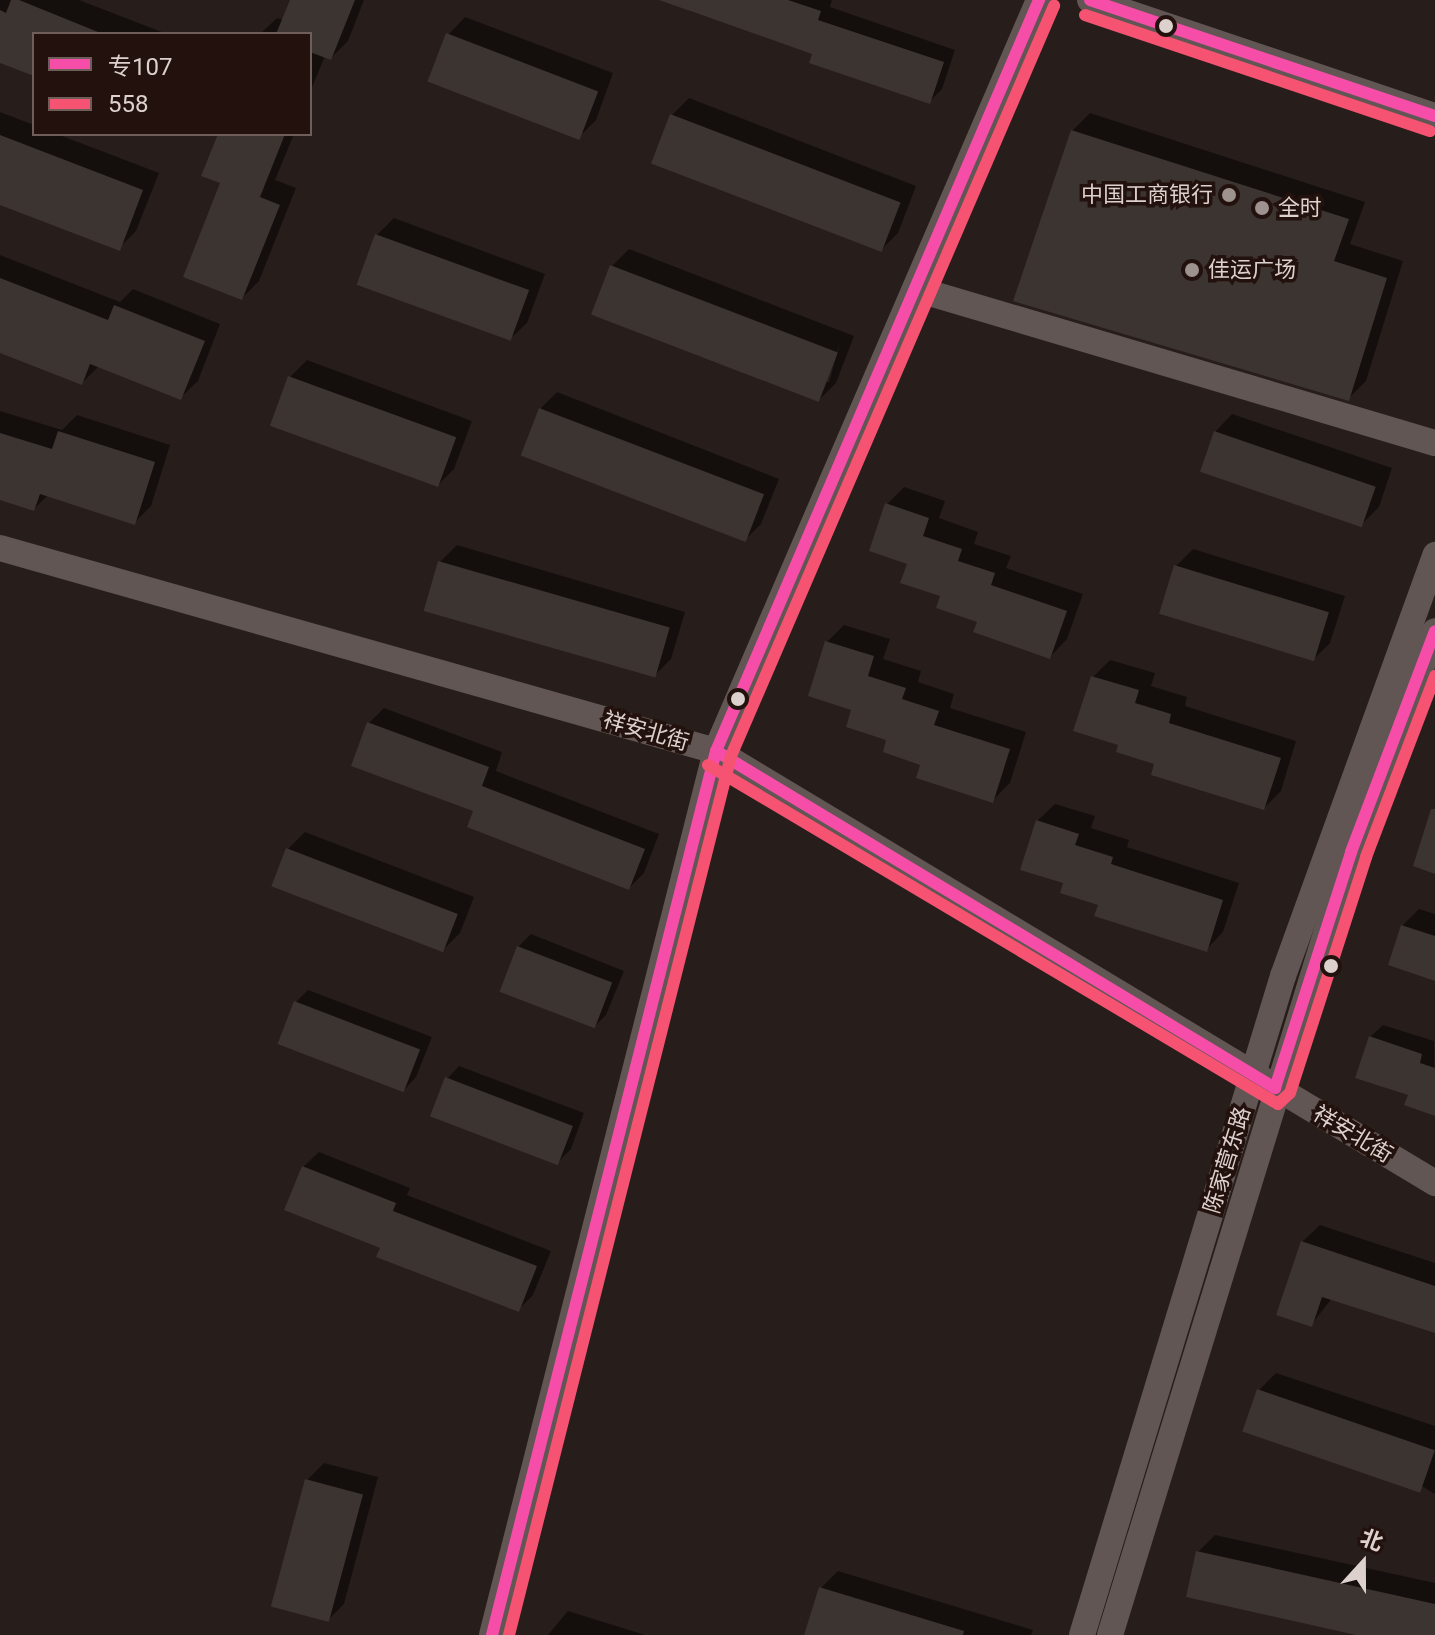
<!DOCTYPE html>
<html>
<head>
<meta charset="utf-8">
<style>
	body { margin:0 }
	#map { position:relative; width:1435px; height:1635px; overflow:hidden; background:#271d1a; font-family:Roboto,"Noto Sans SC",sans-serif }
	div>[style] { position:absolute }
	.shadow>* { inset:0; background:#0007 }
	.building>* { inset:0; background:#3c3431; transform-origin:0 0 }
	.minor>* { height:26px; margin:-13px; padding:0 13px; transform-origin:13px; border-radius:13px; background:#615653 }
	.bus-1>* { height:12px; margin:-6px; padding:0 6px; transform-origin:6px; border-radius:6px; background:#f54da8 }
	.bus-2>* { height:12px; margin:-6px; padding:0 6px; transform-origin:6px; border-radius:6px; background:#f65372 }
	.dots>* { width:22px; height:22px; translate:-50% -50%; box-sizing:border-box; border:4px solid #22110c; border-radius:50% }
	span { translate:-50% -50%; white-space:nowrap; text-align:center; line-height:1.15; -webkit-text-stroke:7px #22110c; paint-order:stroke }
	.poi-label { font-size:22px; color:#ddd1cd }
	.right { translate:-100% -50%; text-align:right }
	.left { translate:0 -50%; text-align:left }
	.street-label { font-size:22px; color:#ddd1cd }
	.legend { position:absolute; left:32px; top:32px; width:280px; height:104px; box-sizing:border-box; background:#22110c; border:2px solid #6d5e59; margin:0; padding:10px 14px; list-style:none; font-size:24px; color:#ddd1cd }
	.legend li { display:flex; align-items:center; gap:16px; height:40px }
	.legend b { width:40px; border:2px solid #6d5e59 }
	.north { position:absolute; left:1323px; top:1523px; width:80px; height:80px; -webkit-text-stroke:6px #22110c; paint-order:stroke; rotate:21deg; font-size:22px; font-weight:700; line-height:32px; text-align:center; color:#ddd1cd }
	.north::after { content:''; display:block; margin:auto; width:28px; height:36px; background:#ddd1cd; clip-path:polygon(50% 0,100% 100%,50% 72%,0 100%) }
</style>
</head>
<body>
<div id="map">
	<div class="shadow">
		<div style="clip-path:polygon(0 0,79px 0,167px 34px,34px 34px,34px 74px,0 60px)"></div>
		<div style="clip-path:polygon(292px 0,364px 0,348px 41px,331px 58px,325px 56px,310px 92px,310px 34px,260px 34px,277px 18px,284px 20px)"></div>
		<div style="clip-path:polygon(692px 0,832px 0,830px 7px,955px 50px,942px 89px,929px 102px,815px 53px,689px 11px)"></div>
		<div style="clip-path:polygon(465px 17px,613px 73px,596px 120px,579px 137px,448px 35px)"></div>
		<div style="clip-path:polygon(689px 98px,916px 186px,898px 233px,881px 250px,672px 115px)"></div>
		<div style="clip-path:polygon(0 112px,34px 125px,34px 134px,57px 134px,159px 173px,136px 231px,119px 248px,0 202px)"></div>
		<div style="clip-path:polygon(1090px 113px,1365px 202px,1350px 244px,1403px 261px,1366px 381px,1348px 399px,1072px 131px)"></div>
		<div style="clip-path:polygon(220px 134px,294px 134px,275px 180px,296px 188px,259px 281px,242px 298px)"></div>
		<div style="clip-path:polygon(394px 218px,545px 274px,527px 323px,509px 340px,377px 235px)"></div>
		<div style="clip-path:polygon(evenodd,629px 249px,854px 336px,836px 383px,819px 400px,612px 266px,629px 249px,840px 343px,829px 382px,825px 382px,840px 343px)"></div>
		<div style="clip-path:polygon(0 255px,120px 302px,133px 289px,220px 324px,198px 381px,180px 398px,99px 366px,82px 383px,0 351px)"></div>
		<div style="clip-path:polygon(307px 360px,472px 421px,454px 469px,437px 486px,290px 377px)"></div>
		<div style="clip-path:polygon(557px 392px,779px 479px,761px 524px,744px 541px,540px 409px)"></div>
		<div style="clip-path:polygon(0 411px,62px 430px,77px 415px,170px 445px,151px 506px,134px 523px,48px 495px,34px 509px,0 498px)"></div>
		<div style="clip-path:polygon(1232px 414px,1392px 468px,1379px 507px,1362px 524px,1215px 432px)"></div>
		<div style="clip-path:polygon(904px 487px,945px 501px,939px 518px,978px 532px,974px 544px,1011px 556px,1006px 568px,1083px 594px,1067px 639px,1050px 657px,979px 621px,910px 562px,887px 504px)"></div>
		<div style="clip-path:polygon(457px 545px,685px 612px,671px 659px,654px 676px,440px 562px)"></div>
		<div style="clip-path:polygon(1193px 549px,1345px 596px,1330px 643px,1313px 660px,1176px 566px)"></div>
		<div style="clip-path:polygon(844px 625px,890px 639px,883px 659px,921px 671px,918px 682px,954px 694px,950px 708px,1026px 732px,1010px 783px,993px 800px,923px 763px,854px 709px,827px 642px)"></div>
		<div style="clip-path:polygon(1110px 660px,1155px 673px,1151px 686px,1187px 697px,1185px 706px,1296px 741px,1281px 791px,1264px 808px,1120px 744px,1093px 677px)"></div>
		<div style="clip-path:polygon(384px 708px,502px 752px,496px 771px,659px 834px,644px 873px,629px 888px,476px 810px,369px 723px)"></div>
		<div style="clip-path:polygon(1055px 804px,1095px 816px,1091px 828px,1129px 840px,1127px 847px,1239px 883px,1223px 932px,1206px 950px,1100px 904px,1065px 882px,1037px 821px)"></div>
		<div style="clip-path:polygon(305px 832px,474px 897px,460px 933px,443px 950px,288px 849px)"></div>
		<div style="clip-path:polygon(1419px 909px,1435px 914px,1435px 979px,1402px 926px)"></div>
		<div style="clip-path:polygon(531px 934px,624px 971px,606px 1015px,594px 1027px,518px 947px)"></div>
		<div style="clip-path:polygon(308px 990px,432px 1037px,416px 1077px,404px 1090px,296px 1002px)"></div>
		<div style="clip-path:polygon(1383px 1025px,1434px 1041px,1435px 1113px,1410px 1094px,1370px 1037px)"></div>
		<div style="clip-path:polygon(459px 1066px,584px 1113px,571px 1149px,558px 1162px,447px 1079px)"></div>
		<div style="clip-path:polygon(319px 1152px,410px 1188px,407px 1195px,551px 1251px,533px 1295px,518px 1310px,383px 1247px,303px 1167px)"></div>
		<div style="clip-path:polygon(1320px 1225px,1435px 1263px,1435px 1330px,1332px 1298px,1312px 1324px,1302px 1242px)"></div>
		<div style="clip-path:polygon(1276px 1373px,1435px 1426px,1435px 1494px,1259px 1390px)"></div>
		<div style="clip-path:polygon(324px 1463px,378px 1477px,344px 1604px,327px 1621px,307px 1480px)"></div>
		<div style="clip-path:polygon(1215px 1535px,1435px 1583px,1435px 1635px,1366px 1635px,1198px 1552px)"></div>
		<div style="clip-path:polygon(838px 1571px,1033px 1630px,1031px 1635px,807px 1635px,821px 1588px)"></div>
		<div style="clip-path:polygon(568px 1611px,645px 1635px,548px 1635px)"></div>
	</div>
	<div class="building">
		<div style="clip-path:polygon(11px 0,19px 0,103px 34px,34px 34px,34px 76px,0 63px,0 10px,6px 13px)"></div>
		<div style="clip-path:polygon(290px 0,355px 0,331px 60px,310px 52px,310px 34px,276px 34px)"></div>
		<div style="clip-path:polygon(659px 0,788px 0,821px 11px,818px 20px,944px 62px,930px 104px,809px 63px,812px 54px)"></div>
		<div style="left:446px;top:33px;width:163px;height:52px;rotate:21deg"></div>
		<div style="left:670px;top:114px;width:247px;height:53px;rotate:21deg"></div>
		<div style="clip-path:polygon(1071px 130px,1349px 219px,1334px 261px,1387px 278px,1349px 401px,1013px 301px)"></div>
		<div style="clip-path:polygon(218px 134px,285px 134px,260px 197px,280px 205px,242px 300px,183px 277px,220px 183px,201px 176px)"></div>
		<div style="clip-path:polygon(0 135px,143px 190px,120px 251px,0 205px)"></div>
		<div style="left:375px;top:234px;width:164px;height:54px;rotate:20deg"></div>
		<div style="left:610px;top:265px;width:244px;height:53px;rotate:21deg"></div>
		<div style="clip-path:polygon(0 278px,108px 320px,114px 305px,205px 341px,181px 400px,90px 364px,82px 385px,0 353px)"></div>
		<div style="left:288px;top:376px;width:179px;height:53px;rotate:20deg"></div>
		<div style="left:539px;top:408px;width:241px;height:51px;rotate:21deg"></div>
		<div style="clip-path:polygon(58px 431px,155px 462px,135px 525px,40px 494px,34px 511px,0 500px,0 433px,52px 449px)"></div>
		<div style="left:1214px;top:431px;width:171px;height:43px;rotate:19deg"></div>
		<div style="clip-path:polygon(885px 503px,929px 518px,923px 536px,962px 549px,958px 561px,995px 573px,991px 585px,1067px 611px,1050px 659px,973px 632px,977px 622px,936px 608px,940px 596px,900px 583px,907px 564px,869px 551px)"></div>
		<div style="left:438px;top:561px;width:241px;height:52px;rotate:16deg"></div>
		<div style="left:1174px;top:565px;width:162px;height:51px;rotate:17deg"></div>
		<div style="clip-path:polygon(825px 641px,874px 656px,868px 676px,906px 688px,902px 699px,939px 711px,934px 725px,1010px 749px,993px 803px,916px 778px,920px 765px,883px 752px,886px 740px,846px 727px,851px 710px,808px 696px)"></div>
		<div style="clip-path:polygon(1091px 676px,1139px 690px,1135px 703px,1171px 714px,1169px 723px,1281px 758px,1264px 810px,1151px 775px,1154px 764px,1116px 752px,1118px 745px,1073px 731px)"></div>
		<div style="clip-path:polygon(367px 722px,489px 767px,482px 786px,645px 849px,629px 890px,467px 827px,473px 811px,351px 766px)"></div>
		<div style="clip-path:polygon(1431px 809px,1435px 809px,1435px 874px,1413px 866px)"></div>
		<div style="clip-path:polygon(1036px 820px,1079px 834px,1075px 845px,1113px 857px,1111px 864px,1223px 900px,1207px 952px,1094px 916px,1098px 905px,1060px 893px,1063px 883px,1020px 870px)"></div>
		<div style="left:286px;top:848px;width:184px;height:41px;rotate:21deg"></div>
		<div style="clip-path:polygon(1401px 925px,1435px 936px,1435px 981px,1388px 965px)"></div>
		<div style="left:517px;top:946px;width:102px;height:49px;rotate:21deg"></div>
		<div style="left:294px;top:1001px;width:135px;height:46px;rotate:21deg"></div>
		<div style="clip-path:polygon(1369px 1036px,1422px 1054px,1420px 1063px,1435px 1068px,1435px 1116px,1404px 1105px,1408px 1095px,1355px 1078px)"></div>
		<div style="left:445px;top:1077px;width:137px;height:42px;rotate:21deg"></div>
		<div style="clip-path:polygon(302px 1166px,396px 1203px,393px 1211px,537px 1266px,519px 1312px,376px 1257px,380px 1248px,284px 1210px)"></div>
		<div style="clip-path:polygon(1301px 1241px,1435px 1286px,1435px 1333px,1322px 1297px,1312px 1327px,1276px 1315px)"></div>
		<div style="left:1257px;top:1389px;width:188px;height:45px;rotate:19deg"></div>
		<div style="left:305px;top:1479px;width:60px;height:132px;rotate:15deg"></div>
		<div style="clip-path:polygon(1196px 1551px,1435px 1604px,1435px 1635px,1356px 1635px,1186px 1597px)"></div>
		<div style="clip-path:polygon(819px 1587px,964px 1631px,963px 1635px,804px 1635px)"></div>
	</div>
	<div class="minor">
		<div style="left:1090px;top:0;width:364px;rotate:18.6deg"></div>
		<div style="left:916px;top:289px;width:541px;rotate:16.53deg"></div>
		<div style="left:0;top:548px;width:744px;rotate:15.83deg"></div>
		<div style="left:716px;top:751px;width:839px;rotate:31deg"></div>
		<div style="left:492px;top:1635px;width:912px;rotate:-75.78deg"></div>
		<div style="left:716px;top:751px;width:818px;rotate:-66.73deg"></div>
		<div style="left:1082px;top:1635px;width:689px;rotate:-73.04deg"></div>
		<div style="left:1283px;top:976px;width:448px;rotate:-70.1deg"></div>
		<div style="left:1110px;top:1635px;width:819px;rotate:-72.89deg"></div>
		<div style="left:1351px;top:852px;width:236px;rotate:-69.2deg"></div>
	</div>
	<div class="bus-1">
		<div style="left:1090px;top:0;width:364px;rotate:18.6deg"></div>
		<div style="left:716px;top:751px;width:653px;rotate:31.08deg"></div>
		<div style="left:1275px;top:1088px;width:248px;rotate:-72.1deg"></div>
		<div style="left:1351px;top:852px;width:236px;rotate:-69.2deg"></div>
		<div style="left:492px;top:1635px;width:912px;rotate:-75.78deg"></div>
		<div style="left:716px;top:751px;width:818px;rotate:-66.73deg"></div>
	</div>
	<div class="bus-2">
		<div style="left:1085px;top:15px;width:364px;rotate:18.6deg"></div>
		<div style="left:708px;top:765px;width:663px;rotate:30.74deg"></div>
		<div style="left:1278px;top:1104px;width:16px;rotate:-43deg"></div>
		<div style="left:1290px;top:1093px;width:248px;rotate:-72.1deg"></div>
		<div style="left:1366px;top:857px;width:194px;rotate:-69.1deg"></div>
		<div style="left:509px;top:1635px;width:907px;rotate:-75.83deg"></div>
		<div style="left:731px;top:756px;width:817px;rotate:-66.7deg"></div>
	</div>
	<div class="dots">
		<div style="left:1166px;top:26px;background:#ddd1cd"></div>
		<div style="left:1229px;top:195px;background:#9d928e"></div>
		<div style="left:1262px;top:208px;background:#9d928e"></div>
		<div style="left:1192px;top:270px;background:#9d928e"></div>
		<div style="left:738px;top:699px;background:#ddd1cd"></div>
		<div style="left:1331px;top:966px;background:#ddd1cd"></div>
	</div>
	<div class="poi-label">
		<span class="right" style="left:1213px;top:195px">中国工商银行</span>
		<span class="left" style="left:1278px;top:208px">全时</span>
		<span class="left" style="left:1208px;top:270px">佳运广场</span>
	</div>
	<div class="street-label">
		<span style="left:646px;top:731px;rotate:16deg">祥安北街</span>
		<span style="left:1353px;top:1134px;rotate:31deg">祥安北街</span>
		<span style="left:1227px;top:1160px;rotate:-73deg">陈家营东路</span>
	</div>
	<ul class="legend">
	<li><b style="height:10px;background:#f54da8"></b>专107</li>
	<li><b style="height:10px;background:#f65372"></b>558</li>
	</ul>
	<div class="north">北</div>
</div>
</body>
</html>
